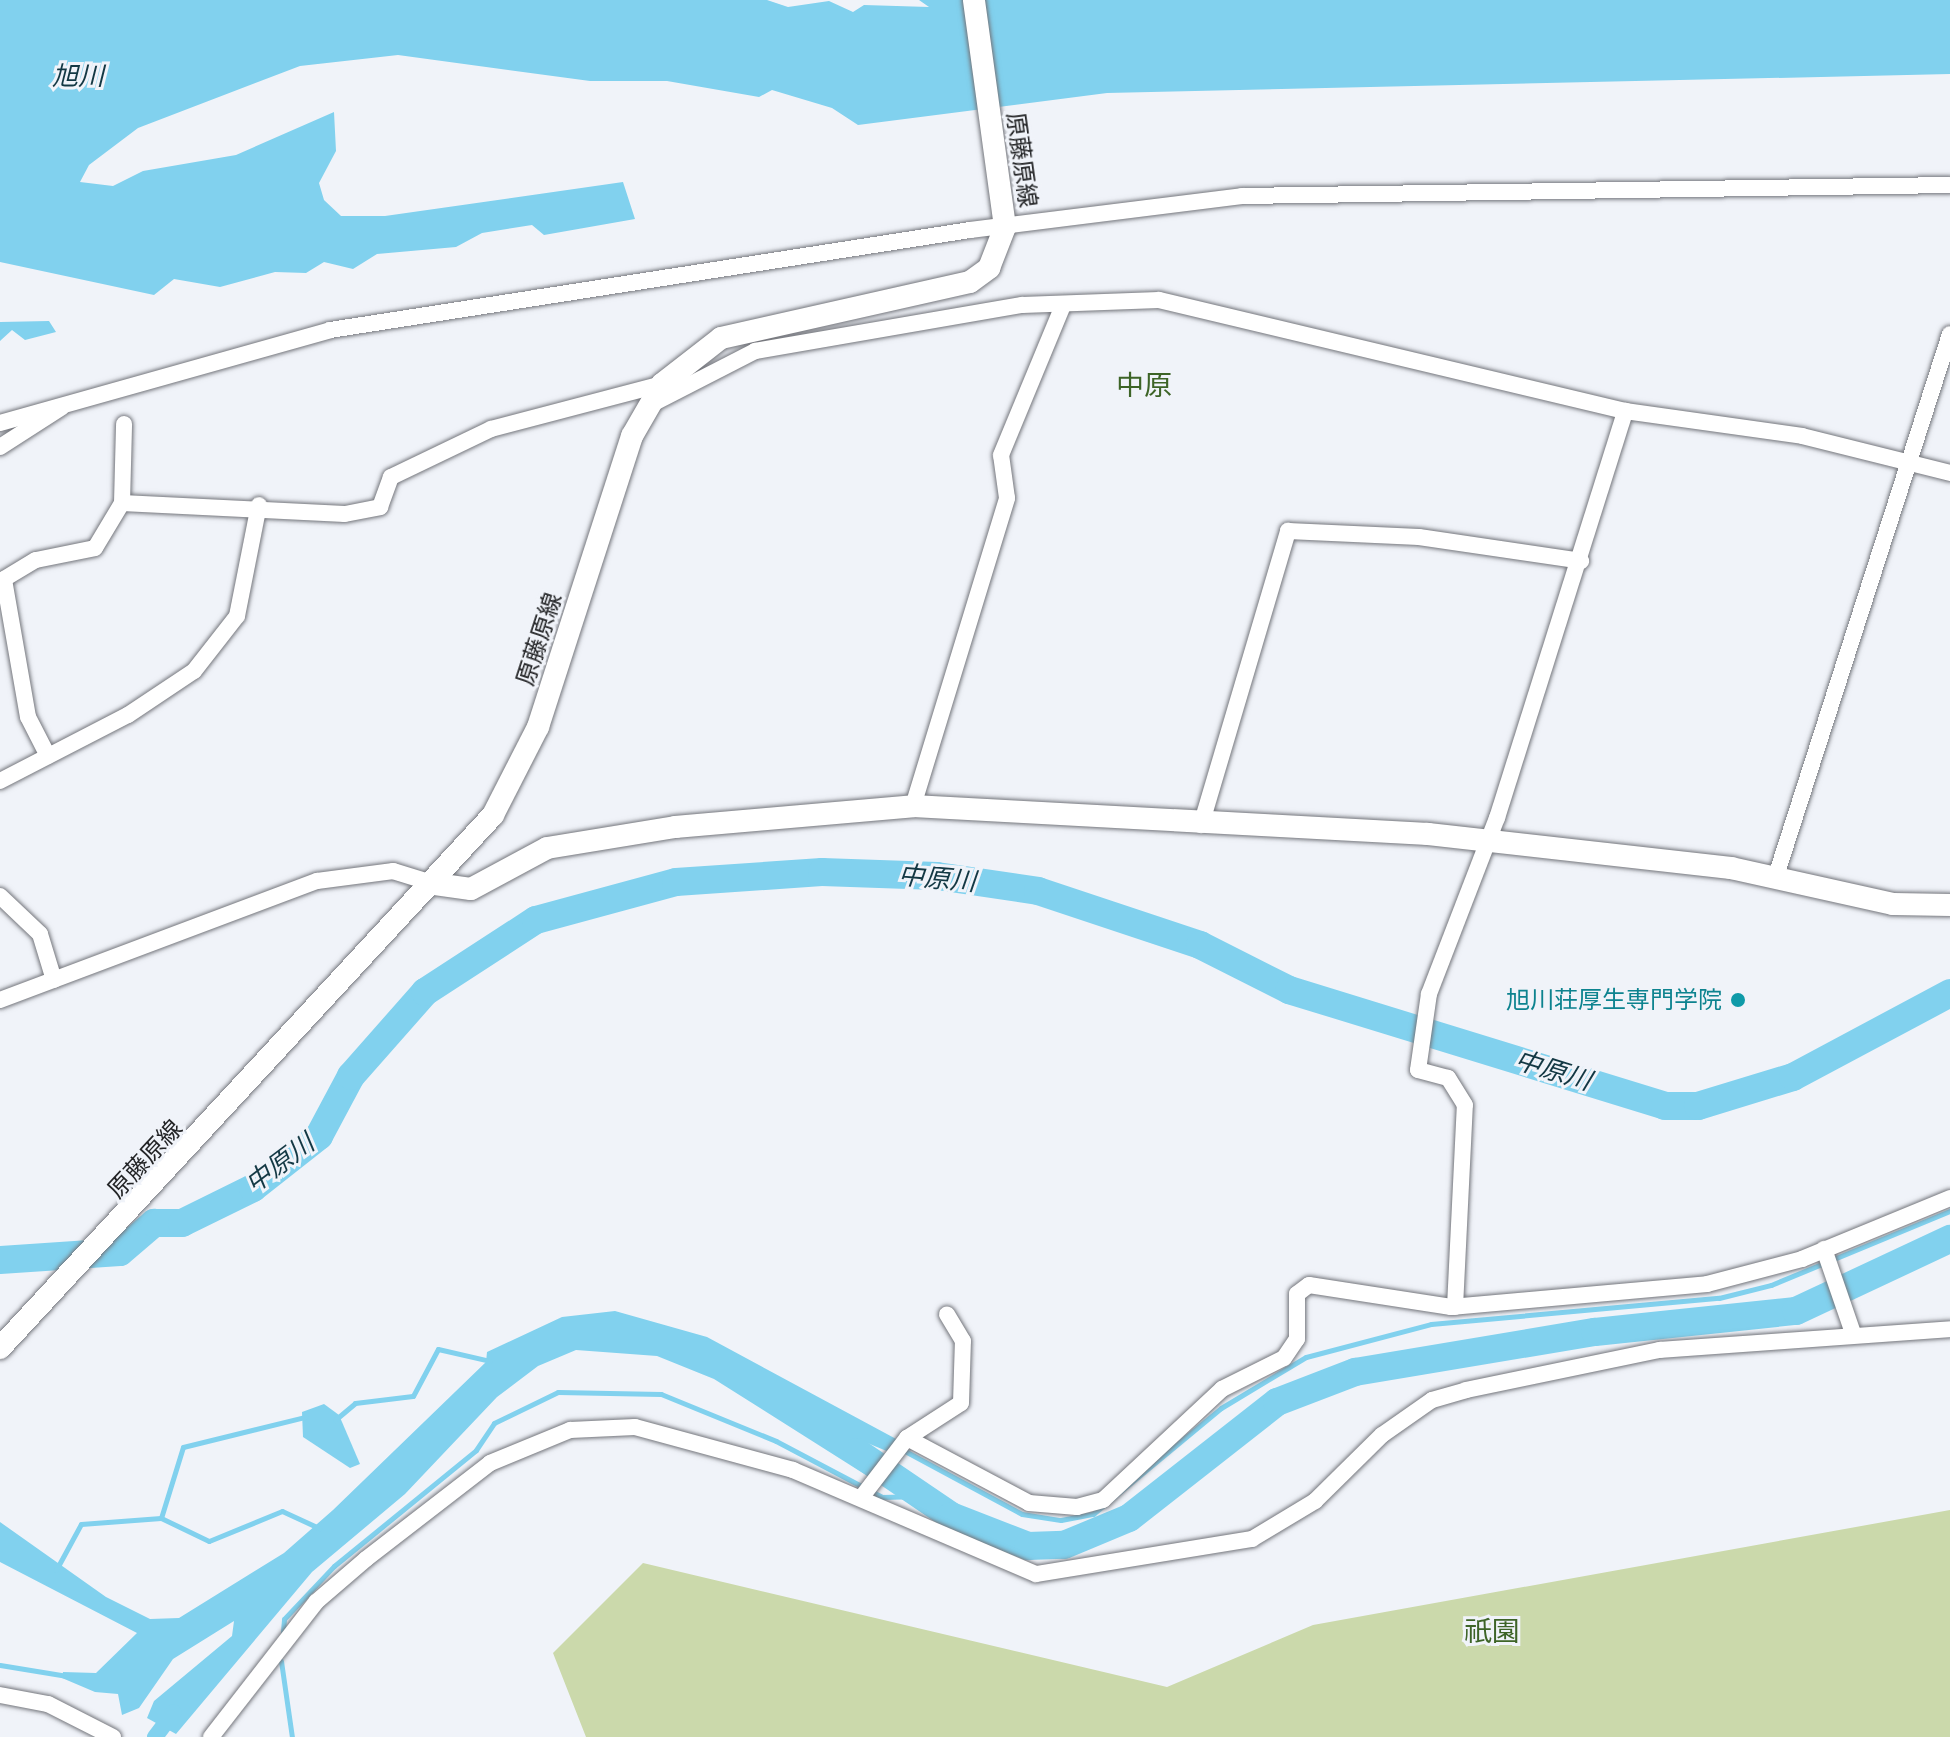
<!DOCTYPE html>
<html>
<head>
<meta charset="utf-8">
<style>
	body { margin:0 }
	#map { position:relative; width:1950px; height:1737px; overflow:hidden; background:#f0f3f9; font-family:Figtree,"Noto Sans JP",sans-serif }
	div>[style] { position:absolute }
	.green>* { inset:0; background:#cbd9ab }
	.water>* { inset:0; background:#81d1ee }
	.stream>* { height:5px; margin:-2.5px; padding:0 2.5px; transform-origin:2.5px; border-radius:2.5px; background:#81d1ee }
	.canal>* { height:16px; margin:-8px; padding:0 8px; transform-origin:8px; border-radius:8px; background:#81d1ee }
	.river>* { height:28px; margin:-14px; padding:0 14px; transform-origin:14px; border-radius:14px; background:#81d1ee }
	.roads { filter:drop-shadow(0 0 2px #74767c) drop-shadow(0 0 2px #74767c) }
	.street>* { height:16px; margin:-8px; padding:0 8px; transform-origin:8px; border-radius:8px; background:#fff }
	.secondary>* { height:22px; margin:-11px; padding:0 11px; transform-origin:11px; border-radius:11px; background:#fff }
	.dots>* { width:22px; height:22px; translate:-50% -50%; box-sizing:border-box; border:4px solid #f0f3f9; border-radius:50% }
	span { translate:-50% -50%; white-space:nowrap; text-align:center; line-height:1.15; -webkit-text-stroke:6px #f0f3f9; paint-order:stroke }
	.street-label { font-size:24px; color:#232426 }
	.culture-label { font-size:24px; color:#0d838f }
	.right { translate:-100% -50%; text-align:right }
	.water-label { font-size:26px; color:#133844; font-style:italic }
	.quarter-label { font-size:28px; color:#3d6427 }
</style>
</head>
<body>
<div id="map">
	<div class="green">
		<div style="clip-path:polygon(1950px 1510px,1950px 1737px,586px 1737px,553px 1653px,643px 1563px,1167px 1687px,1313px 1625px)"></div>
	</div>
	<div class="water">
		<div style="clip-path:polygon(0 0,767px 0,788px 7px,829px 1px,853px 12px,864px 5px,929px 7px,919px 0,1950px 0,1950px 74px,1107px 93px,858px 125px,832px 108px,772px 90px,759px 97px,667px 81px,590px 81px,398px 55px,300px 66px,138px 128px,89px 165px,80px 182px,113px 186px,143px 171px,236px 155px,334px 112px,336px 151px,319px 183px,324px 200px,341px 216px,385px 216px,623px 182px,635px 219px,544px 235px,532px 225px,482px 233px,456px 247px,377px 254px,353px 269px,324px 262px,306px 273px,275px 272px,220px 287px,174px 279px,154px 295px,0 262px)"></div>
		<div style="clip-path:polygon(49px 321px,56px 332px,25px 340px,12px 330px,0 341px,0 322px)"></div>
		<div style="clip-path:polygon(615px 1311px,707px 1337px,898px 1440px,889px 1452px,860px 1440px,884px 1460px,869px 1477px,714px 1379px,657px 1356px,576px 1350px,538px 1366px,497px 1397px,405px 1494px,312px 1572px,176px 1734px,147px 1718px,154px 1701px,232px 1636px,234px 1621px,173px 1659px,139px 1708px,122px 1715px,118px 1694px,95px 1692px,62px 1678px,63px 1672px,96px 1673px,137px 1633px,0 1562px,0 1522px,106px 1597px,150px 1619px,179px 1618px,284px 1553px,333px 1510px,486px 1362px,487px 1352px,562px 1317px)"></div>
		<div style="clip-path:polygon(324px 1404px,339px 1415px,360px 1464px,350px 1468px,303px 1437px,302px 1412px)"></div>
	</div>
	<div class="stream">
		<div style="left:335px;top:1420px;width:26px;rotate:-40deg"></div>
		<div style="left:355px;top:1403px;width:58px;rotate:-6.9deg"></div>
		<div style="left:413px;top:1396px;width:53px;rotate:-62deg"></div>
		<div style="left:438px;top:1349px;width:53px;rotate:13deg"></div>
		<div style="left:903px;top:1450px;width:135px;rotate:28.3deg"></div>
		<div style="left:1022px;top:1514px;width:39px;rotate:9deg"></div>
		<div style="left:1061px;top:1520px;width:33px;rotate:-11deg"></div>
		<div style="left:1093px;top:1514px;width:166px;rotate:-39.6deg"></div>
		<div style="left:1221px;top:1408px;width:99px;rotate:-31deg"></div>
		<div style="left:1306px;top:1357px;width:129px;rotate:-14.8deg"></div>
		<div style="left:1431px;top:1324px;width:289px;rotate:-5.2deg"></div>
		<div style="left:1719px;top:1298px;width:54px;rotate:-14deg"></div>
		<div style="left:1771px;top:1285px;width:194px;rotate:-22.5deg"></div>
		<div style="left:161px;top:1518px;width:53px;rotate:25.6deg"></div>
		<div style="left:209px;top:1541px;width:79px;rotate:-22.3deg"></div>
		<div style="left:282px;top:1511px;width:41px;rotate:24.7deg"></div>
		<div style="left:56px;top:1570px;width:52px;rotate:-61.5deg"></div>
		<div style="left:81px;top:1524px;width:80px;rotate:-4.3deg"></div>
		<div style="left:161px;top:1518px;width:74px;rotate:-72.8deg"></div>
		<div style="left:183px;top:1447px;width:126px;rotate:-13.8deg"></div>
		<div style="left:283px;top:1631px;width:12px;rotate:-85deg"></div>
		<div style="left:284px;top:1619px;width:73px;rotate:-46.7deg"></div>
		<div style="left:334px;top:1566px;width:183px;rotate:-39.2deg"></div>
		<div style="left:476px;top:1450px;width:32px;rotate:-56deg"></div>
		<div style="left:494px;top:1423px;width:71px;rotate:-25.8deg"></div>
		<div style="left:558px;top:1392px;width:103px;rotate:1.1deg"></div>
		<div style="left:661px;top:1394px;width:124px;rotate:22.2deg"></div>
		<div style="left:776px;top:1441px;width:120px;rotate:27.8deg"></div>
		<div style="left:882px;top:1497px;width:40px;rotate:-1.4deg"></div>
		<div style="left:281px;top:1661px;width:77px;rotate:81.8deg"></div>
		<div style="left:0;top:1665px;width:68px;rotate:9.3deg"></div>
	</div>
	<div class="canal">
		<div style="left:155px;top:1737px;width:31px;rotate:-53deg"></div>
	</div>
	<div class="river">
		<div style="left:0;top:1260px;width:120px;rotate:-3.8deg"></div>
		<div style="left:120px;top:1252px;width:45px;rotate:-40.5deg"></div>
		<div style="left:154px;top:1223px;width:28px"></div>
		<div style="left:182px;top:1223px;width:79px;rotate:-26.2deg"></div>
		<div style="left:253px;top:1188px;width:84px;rotate:-38.2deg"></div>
		<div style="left:319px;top:1136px;width:68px;rotate:-61.9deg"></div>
		<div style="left:351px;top:1076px;width:112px;rotate:-48.6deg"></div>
		<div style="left:425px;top:992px;width:132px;rotate:-33deg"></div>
		<div style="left:536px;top:920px;width:145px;rotate:-15.2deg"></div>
		<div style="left:676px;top:882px;width:146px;rotate:-3.9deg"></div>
		<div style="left:822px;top:872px;width:115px;rotate:2deg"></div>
		<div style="left:937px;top:876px;width:102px;rotate:8.4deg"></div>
		<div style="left:1038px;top:891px;width:171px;rotate:18.4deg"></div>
		<div style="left:1200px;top:945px;width:100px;rotate:26.8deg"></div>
		<div style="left:1289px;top:990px;width:393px;rotate:17.1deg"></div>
		<div style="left:1665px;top:1106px;width:33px"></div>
		<div style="left:1698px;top:1106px;width:99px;rotate:-17deg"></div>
		<div style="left:1793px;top:1077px;width:178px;rotate:-28.1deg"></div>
		<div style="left:857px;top:1452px;width:114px;rotate:34.2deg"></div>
		<div style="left:951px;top:1516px;width:83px;rotate:21.3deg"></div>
		<div style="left:1028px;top:1546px;width:36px;rotate:-2deg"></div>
		<div style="left:1064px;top:1545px;width:70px;rotate:-22.6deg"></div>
		<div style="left:1129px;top:1518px;width:188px;rotate:-38.1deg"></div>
		<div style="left:1277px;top:1402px;width:84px;rotate:-21deg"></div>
		<div style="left:1355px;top:1372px;width:243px;rotate:-9.5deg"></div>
		<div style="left:1595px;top:1332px;width:202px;rotate:-6deg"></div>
		<div style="left:1796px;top:1311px;width:170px;rotate:-25.1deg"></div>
	</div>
	<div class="roads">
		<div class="street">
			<div style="left:652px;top:404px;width:116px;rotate:-27.2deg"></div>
			<div style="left:755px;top:351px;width:271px;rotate:-9.8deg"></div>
			<div style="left:1022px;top:305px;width:137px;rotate:-2.1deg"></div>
			<div style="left:1159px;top:300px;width:479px;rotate:13.4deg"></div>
			<div style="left:1625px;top:411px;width:179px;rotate:8deg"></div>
			<div style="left:1802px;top:436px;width:153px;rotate:14deg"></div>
			<div style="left:0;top:423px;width:343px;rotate:-15.7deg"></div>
			<div style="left:330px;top:330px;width:648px;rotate:-8.88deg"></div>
			<div style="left:970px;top:230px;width:274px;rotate:-7.1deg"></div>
			<div style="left:1242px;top:196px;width:708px;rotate:-0.89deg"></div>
			<div style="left:0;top:447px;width:74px;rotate:-32.8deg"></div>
			<div style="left:122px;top:503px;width:223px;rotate:2.8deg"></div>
			<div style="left:345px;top:514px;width:36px;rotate:-11deg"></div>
			<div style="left:380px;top:507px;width:32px;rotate:-70deg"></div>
			<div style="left:391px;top:477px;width:111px;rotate:-25.6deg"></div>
			<div style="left:491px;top:429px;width:177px;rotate:-14.7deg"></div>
			<div style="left:48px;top:756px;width:44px;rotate:-117.1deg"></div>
			<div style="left:28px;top:717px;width:140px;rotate:-99.9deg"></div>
			<div style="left:4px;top:579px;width:37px;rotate:-31deg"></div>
			<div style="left:36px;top:560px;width:60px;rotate:-11.5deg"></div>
			<div style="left:95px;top:548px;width:52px;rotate:-59deg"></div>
			<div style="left:122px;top:503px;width:79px;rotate:-88.5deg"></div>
			<div style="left:0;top:781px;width:144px;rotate:-27.3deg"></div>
			<div style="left:128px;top:715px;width:79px;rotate:-33.7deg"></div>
			<div style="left:194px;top:671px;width:70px;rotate:-52deg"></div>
			<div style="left:237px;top:616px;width:113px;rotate:-78.8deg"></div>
			<div style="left:913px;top:806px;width:322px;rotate:-73deg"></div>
			<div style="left:1007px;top:498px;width:43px;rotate:-97.9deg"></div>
			<div style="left:1001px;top:455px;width:162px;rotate:-67.5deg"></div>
			<div style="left:1201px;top:825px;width:307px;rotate:-73.5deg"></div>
			<div style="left:1288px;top:531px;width:131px;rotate:2.6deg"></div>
			<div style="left:1419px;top:537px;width:164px;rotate:8.4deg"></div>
			<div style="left:1776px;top:876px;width:569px;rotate:-72.2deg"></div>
			<div style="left:0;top:896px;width:55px;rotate:43.5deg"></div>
			<div style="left:40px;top:934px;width:48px;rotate:73.1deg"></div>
			<div style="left:0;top:1000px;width:339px;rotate:-20.6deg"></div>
			<div style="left:317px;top:881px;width:77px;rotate:-7.5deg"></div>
			<div style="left:393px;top:871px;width:44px;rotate:17.2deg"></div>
			<div style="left:1824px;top:1249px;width:89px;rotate:71deg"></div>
			<div style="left:1455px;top:1307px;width:202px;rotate:-87.2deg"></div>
			<div style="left:1465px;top:1105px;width:32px;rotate:-122deg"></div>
			<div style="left:1448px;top:1078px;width:31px;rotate:-165deg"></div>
			<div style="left:1418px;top:1070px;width:77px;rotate:-81.8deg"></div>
			<div style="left:1429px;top:994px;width:189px;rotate:-68.9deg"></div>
			<div style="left:1497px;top:818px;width:427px;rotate:-72.5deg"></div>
			<div style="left:907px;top:1438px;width:138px;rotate:28deg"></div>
			<div style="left:1029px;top:1503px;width:48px;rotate:4.8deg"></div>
			<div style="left:1077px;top:1507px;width:27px;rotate:-15deg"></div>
			<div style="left:1103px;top:1500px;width:163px;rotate:-43deg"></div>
			<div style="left:1222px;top:1389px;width:69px;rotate:-26.6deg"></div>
			<div style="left:1284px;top:1358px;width:23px;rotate:-56deg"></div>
			<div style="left:1297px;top:1339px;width:45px;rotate:-90deg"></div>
			<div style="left:1297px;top:1294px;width:15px;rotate:-37deg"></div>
			<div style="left:1309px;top:1285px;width:144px;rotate:8.8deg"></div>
			<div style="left:1451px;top:1307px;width:257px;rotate:-5.1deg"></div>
			<div style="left:1707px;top:1284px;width:98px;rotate:-14.7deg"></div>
			<div style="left:1802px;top:1259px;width:160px;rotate:-22.4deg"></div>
			<div style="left:861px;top:1498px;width:76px;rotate:-52.5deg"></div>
			<div style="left:907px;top:1438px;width:64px;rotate:-32.9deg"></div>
			<div style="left:961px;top:1403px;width:62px;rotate:-88.2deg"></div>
			<div style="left:963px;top:1341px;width:31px;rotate:-121deg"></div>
			<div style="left:0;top:1695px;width:49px;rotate:10.6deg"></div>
			<div style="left:48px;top:1704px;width:73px;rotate:26.9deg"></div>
			<div style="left:211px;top:1737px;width:171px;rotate:-52.1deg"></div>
			<div style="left:316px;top:1602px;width:66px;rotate:-40.7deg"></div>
			<div style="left:366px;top:1559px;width:157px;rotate:-37.7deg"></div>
			<div style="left:490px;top:1463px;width:87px;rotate:-22.4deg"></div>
			<div style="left:570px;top:1430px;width:65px;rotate:-2.6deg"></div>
			<div style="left:635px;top:1427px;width:164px;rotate:15.2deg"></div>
			<div style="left:793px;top:1470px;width:264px;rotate:23.2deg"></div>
			<div style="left:1036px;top:1574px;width:219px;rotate:-9.2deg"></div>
			<div style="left:1252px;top:1539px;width:74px;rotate:-31.1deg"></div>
			<div style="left:1315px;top:1501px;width:94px;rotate:-44.6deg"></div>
			<div style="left:1382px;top:1435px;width:61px;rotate:-35deg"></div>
			<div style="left:1432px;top:1400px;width:35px;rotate:-16deg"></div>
			<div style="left:1466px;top:1390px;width:198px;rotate:-11.7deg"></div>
			<div style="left:1660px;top:1350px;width:291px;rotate:-4.1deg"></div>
		</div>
		<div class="secondary">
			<div style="left:435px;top:884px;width:36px;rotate:8deg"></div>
			<div style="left:471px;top:889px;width:86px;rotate:-28.3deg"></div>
			<div style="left:547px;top:848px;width:130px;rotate:-9.3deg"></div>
			<div style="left:675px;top:827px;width:239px;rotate:-5deg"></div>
			<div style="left:913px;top:806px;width:516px;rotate:3.11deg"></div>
			<div style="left:1428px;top:834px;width:305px;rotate:6.4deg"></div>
			<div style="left:1731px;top:868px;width:166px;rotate:12.5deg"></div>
			<div style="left:1893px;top:904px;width:57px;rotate:1deg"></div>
			<div style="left:0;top:1348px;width:726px;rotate:-47.23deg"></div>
			<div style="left:493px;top:815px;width:99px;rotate:-62.9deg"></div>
			<div style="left:538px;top:727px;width:306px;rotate:-72.1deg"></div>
			<div style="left:632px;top:436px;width:60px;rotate:-60deg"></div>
			<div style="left:662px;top:384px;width:75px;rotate:-37.9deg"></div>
			<div style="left:721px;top:338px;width:255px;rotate:-12.7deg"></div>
			<div style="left:970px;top:282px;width:24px;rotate:-36deg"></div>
			<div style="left:989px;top:268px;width:44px;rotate:-68.7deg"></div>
			<div style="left:1005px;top:227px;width:229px;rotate:-97.8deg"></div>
		</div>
	</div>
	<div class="dots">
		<div style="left:1738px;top:1000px;background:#0f9aa8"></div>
	</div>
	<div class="street-label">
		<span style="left:1022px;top:160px;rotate:82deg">原藤原線</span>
		<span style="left:539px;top:639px;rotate:-72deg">原藤原線</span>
		<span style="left:145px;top:1159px;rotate:-47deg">原藤原線</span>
	</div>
	<div class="culture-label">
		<span class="right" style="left:1722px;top:1000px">旭川荘厚生専門学院</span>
	</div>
	<div class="water-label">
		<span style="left:78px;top:77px">旭川</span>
		<span style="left:937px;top:879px;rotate:5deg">中原川</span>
		<span style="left:1553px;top:1071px;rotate:17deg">中原川</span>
		<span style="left:280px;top:1164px;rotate:-37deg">中原川</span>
	</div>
	<div class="quarter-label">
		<span style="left:1144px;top:385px">中原</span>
		<span style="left:1492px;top:1631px">祇園</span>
	</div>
</div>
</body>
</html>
